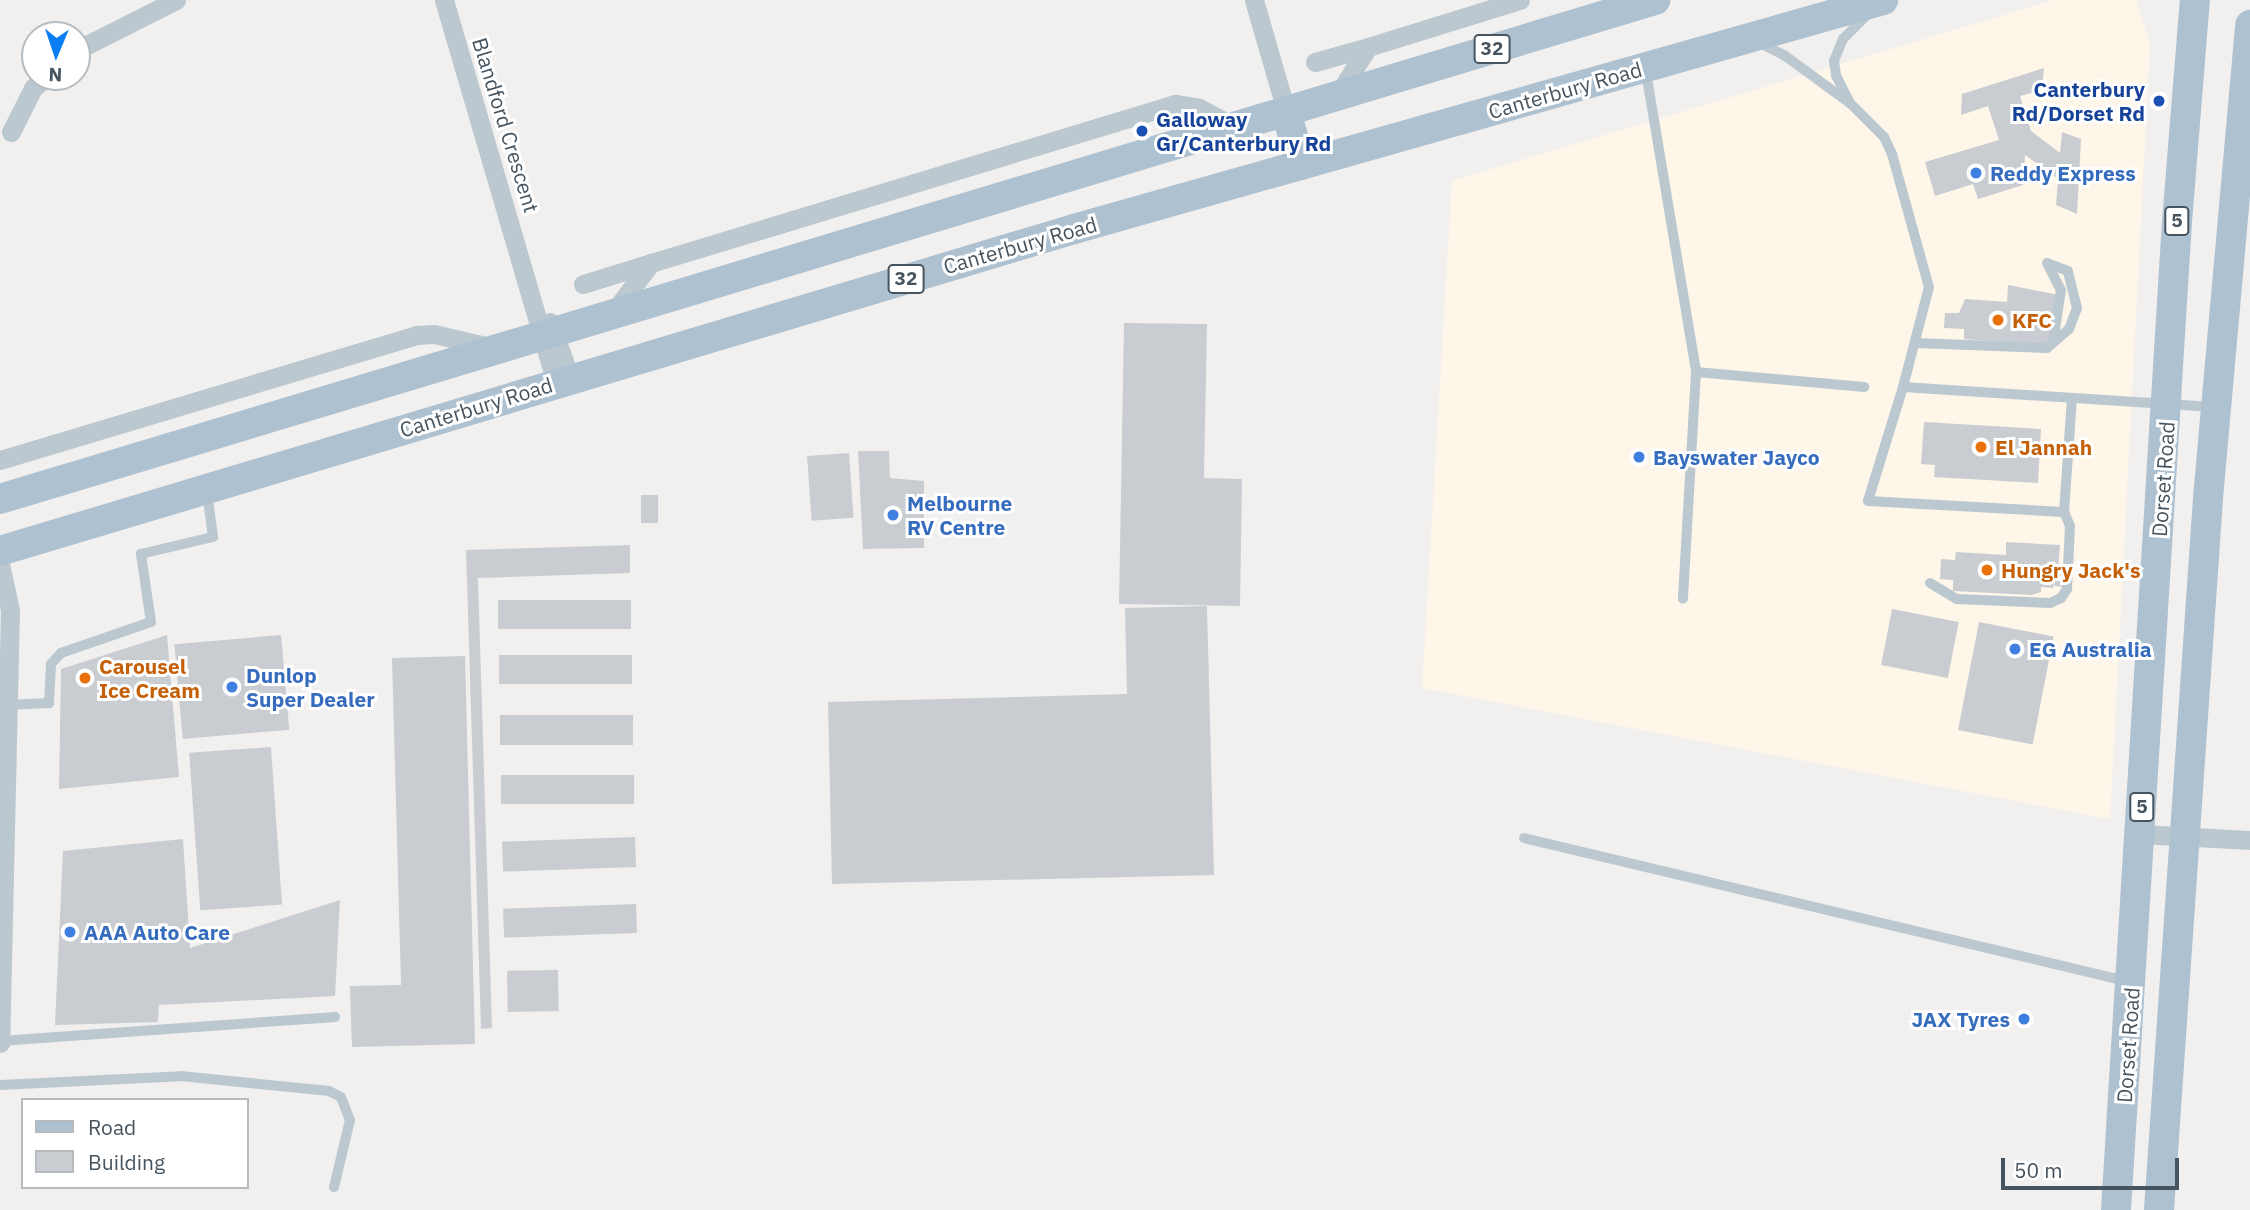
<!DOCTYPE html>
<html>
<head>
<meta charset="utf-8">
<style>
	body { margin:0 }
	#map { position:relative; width:2250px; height:1210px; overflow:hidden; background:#f2efef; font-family:"IBM Plex Sans",sans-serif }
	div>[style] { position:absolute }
	.commercial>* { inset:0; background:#fef6e8 }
	.building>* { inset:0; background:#c9cdd2; transform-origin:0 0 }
	.lane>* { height:10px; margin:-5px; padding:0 5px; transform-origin:5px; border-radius:5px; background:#bcc8d0 }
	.street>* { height:19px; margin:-9.5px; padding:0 9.5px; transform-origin:9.5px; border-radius:9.5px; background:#bcc8d0 }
	.primary>* { height:30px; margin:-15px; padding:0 15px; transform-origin:15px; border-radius:15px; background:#adc1d1 }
	.dots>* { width:19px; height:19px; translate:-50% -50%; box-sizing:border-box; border:4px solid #fff; border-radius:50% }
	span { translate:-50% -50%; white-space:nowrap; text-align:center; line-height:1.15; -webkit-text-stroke:6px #fff; paint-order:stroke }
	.shield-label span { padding:2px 5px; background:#fff; border:2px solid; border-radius:5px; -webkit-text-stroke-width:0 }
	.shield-label { font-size:19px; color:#46545f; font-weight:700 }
	.transit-label { font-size:21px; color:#164399; font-weight:700 }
	.right { translate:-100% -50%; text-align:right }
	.left { translate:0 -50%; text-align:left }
	.street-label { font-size:21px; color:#46545f }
	.shop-label { font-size:21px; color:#366cbe; font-weight:700 }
	.food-label { font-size:21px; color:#c56008; font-weight:700 }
	.legend { position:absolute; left:21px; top:1098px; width:228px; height:91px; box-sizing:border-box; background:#fff; border:2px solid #b5bbbf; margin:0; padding:9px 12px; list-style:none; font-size:21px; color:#46545f }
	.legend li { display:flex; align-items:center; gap:14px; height:35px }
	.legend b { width:35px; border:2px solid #b5bbbf }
	.north { position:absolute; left:21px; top:21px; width:70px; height:70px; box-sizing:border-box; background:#fff; border:2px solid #b5bbbf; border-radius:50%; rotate:182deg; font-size:19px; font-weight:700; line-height:28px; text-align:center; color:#46545f }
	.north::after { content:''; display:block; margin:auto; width:24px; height:32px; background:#097df2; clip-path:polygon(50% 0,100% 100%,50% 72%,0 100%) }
	.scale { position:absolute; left:2001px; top:1158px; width:178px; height:32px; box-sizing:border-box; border:4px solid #46545f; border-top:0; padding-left:9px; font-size:21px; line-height:24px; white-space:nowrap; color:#46545f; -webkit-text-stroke:5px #fff; paint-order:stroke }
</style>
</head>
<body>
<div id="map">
	<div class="commercial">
		<div style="clip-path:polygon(2054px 0,2136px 0,2150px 44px,2110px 819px,1422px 688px,1452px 181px)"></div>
	</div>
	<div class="building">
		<div style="clip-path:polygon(2044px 68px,2042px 90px,2020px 96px,2031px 131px,2060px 153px,2062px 132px,2081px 139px,2077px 214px,2056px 205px,2058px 179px,2025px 155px,2023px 185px,1978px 199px,1973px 184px,1935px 196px,1925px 162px,1999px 140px,1988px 106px,1961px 115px,1962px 94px)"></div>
		<div style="clip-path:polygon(2008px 285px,2059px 295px,2053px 346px,1964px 339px,1964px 329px,1944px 328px,1945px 313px,1959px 313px,1965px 299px,2007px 302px)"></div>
		<div style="clip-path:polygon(1124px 323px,1207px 324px,1204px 478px,1242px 479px,1240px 606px,1119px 604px)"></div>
		<div style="clip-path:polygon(1924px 422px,2041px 429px,2038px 483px,1934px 477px,1935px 465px,1921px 464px)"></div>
		<div style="clip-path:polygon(858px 451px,889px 451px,890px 478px,924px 481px,924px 548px,863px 549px)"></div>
		<div style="left:849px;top:453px;width:65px;height:42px;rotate:86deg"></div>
		<div style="left:641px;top:495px;width:17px;height:28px"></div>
		<div style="clip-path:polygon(2006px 542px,2060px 545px,2058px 570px,2066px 571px,2065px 587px,2054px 586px,2056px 572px,2053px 588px,2041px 587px,2041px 592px,2032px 595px,1953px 591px,1953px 580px,1940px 579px,1941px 559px,1955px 560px,1956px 552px,2006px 555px)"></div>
		<div style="clip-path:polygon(630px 545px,630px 573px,478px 578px,492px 1028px,481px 1029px,466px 550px)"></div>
		<div style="left:631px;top:600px;width:29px;height:133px;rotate:90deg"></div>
		<div style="clip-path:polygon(1207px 606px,1214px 875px,832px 884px,828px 702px,1127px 694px,1125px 608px)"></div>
		<div style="left:1892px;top:609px;width:68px;height:57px;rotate:11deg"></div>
		<div style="left:1979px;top:622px;width:76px;height:110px;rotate:11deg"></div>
		<div style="clip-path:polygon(167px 635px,179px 777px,59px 789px,61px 669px)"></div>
		<div style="left:281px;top:635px;width:95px;height:107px;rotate:85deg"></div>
		<div style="left:632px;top:655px;width:29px;height:133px;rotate:90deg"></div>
		<div style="clip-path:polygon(465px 656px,475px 1044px,352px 1047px,350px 986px,401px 985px,392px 658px)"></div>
		<div style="left:633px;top:715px;width:30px;height:133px;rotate:90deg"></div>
		<div style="left:271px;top:747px;width:158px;height:82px;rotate:86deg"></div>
		<div style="left:634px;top:775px;width:29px;height:133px;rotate:90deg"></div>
		<div style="left:635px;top:837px;width:30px;height:133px;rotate:88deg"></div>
		<div style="clip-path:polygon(183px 839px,190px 948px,340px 900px,335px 996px,159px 1005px,158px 1022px,55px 1025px,63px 851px)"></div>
		<div style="left:636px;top:904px;width:29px;height:133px;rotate:88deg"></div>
		<div style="left:558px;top:970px;width:41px;height:51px;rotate:89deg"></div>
	</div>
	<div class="lane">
		<div style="left:1760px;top:43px;width:27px;rotate:27deg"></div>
		<div style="left:1784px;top:55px;width:83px;rotate:36.2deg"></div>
		<div style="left:1851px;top:104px;width:47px;rotate:45deg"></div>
		<div style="left:1884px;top:137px;width:19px;rotate:65deg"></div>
		<div style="left:1892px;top:154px;width:138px;rotate:74.5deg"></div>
		<div style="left:1929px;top:287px;width:103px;rotate:104.6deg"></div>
		<div style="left:1903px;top:387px;width:310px;rotate:3.7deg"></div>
		<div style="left:1646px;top:72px;width:304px;rotate:80.5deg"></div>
		<div style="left:1696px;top:372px;width:227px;rotate:93.3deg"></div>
		<div style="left:1849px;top:101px;width:29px;rotate:-117deg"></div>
		<div style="left:1836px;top:75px;width:14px;rotate:-98deg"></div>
		<div style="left:1834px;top:61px;width:24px;rotate:-68deg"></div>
		<div style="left:1843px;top:39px;width:37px;rotate:-45deg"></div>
		<div style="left:2047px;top:263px;width:30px;rotate:63deg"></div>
		<div style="left:2061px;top:290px;width:53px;rotate:98.7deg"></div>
		<div style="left:1916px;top:343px;width:131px;rotate:2.2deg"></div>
		<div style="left:2047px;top:348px;width:29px;rotate:-41deg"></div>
		<div style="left:2069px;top:329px;width:22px;rotate:-69deg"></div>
		<div style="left:2077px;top:308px;width:38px;rotate:-104deg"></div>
		<div style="left:2068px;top:271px;width:22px;rotate:-159deg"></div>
		<div style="left:1696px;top:372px;width:169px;rotate:5.1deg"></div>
		<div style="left:1903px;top:387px;width:119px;rotate:107.1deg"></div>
		<div style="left:1868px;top:501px;width:196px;rotate:3.2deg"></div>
		<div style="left:1930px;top:583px;width:31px;rotate:31deg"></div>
		<div style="left:1957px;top:599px;width:93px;rotate:2.5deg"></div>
		<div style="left:2050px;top:603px;width:12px;rotate:-24deg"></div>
		<div style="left:2061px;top:598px;width:11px;rotate:-56deg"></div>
		<div style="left:2067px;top:589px;width:63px;rotate:-87.3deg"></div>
		<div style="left:2070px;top:526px;width:15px;rotate:-113deg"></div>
		<div style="left:2064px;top:512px;width:114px;rotate:-86deg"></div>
		<div style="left:7px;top:705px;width:42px;rotate:-2.7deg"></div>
		<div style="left:49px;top:703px;width:39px;rotate:-87deg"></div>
		<div style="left:51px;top:664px;width:15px;rotate:-48deg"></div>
		<div style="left:61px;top:653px;width:95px;rotate:-19deg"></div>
		<div style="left:151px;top:622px;width:69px;rotate:-98.4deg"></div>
		<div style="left:141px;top:554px;width:74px;rotate:-13.3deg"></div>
		<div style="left:213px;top:537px;width:45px;rotate:-97.6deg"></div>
		<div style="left:1524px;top:838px;width:619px;rotate:13.36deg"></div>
		<div style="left:0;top:1041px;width:336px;rotate:-4.1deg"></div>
		<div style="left:0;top:1085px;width:181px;rotate:-2.8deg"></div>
		<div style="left:181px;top:1076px;width:149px;rotate:5.8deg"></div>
		<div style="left:329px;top:1091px;width:13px;rotate:27deg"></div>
		<div style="left:341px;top:1097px;width:25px;rotate:69deg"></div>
		<div style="left:350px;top:1120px;width:69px;rotate:103.4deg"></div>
	</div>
	<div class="street">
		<div style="left:444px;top:0;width:399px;rotate:73.7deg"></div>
		<div style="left:1254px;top:0;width:116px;rotate:73.9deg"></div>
		<div style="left:77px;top:50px;width:111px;rotate:-26.8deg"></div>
		<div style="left:1315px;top:62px;width:55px;rotate:-15.8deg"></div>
		<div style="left:1337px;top:96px;width:58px;rotate:-57.7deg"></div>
		<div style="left:1368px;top:47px;width:159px;rotate:-17.2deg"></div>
		<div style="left:11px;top:132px;width:49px;rotate:-63.4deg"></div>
		<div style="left:33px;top:88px;width:17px;rotate:-40deg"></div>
		<div style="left:583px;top:284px;width:71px;rotate:-17.2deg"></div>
		<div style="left:611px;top:315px;width:66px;rotate:-52.4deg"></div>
		<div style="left:651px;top:263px;width:548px;rotate:-16.88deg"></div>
		<div style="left:1175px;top:104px;width:24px;rotate:9deg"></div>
		<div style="left:1199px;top:108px;width:40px;rotate:28deg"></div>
		<div style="left:550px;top:322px;width:59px;rotate:70.3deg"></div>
		<div style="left:0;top:460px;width:434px;rotate:-16.7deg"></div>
		<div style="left:416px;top:335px;width:18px;rotate:-3deg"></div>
		<div style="left:434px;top:334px;width:62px;rotate:13.1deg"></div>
		<div style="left:0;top:564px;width:47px;rotate:77.7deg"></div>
		<div style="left:10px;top:610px;width:433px;rotate:91.3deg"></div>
		<div style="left:2140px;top:834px;width:110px;rotate:3.1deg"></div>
	</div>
	<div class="primary">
		<div style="left:1286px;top:111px;width:56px;rotate:74.5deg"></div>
		<div style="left:0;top:499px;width:1729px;rotate:-16.78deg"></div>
		<div style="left:0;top:551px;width:1121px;rotate:-16.69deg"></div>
		<div style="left:1074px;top:229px;width:841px;rotate:-15.8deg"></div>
		<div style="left:2116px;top:1210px;width:990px;rotate:-86.47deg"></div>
		<div style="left:2177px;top:222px;width:223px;rotate:-85.4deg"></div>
		<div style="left:2159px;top:1210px;width:714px;rotate:-86.06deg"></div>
		<div style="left:2208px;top:498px;width:475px;rotate:-84.9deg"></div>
	</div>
	<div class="dots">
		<div style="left:2159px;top:101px;background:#1a4fb4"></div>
		<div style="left:1142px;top:131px;background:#1a4fb4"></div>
		<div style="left:1976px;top:173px;background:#3f7fe0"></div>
		<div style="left:1998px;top:320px;background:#e8710a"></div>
		<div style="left:1981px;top:447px;background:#e8710a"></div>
		<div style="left:1639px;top:457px;background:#3f7fe0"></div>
		<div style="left:893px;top:515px;background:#3f7fe0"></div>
		<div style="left:1987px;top:570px;background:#e8710a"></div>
		<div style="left:2015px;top:649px;background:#3f7fe0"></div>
		<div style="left:85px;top:678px;background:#e8710a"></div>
		<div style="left:232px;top:687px;background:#3f7fe0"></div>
		<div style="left:70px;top:932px;background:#3f7fe0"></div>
		<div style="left:2024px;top:1019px;background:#3f7fe0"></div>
	</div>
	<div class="shield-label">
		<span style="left:1492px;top:49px">32</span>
		<span style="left:2177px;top:221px">5</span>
		<span style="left:906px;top:279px">32</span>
		<span style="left:2142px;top:807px">5</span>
	</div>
	<div class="transit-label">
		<span class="right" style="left:2145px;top:101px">Canterbury<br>Rd/Dorset Rd</span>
		<span class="left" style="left:1156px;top:131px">Galloway<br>Gr/Canterbury Rd</span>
	</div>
	<div class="street-label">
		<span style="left:1565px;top:90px;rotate:-16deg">Canterbury Road</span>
		<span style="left:506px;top:125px;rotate:73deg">Blandford Crescent</span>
		<span style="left:1020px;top:245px;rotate:-16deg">Canterbury Road</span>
		<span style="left:476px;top:407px;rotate:-17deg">Canterbury Road</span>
		<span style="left:2163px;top:479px;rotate:-86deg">Dorset Road</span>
		<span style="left:2128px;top:1045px;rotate:-86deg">Dorset Road</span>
	</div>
	<div class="shop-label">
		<span class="left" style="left:1990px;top:173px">Reddy Express</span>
		<span class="left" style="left:1653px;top:457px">Bayswater Jayco</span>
		<span class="left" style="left:907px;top:515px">Melbourne<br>RV Centre</span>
		<span class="left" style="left:2029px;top:649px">EG Australia</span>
		<span class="left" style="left:246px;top:687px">Dunlop<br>Super Dealer</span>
		<span class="left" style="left:84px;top:932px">AAA Auto Care</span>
		<span class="right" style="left:2010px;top:1019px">JAX Tyres</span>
	</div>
	<div class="food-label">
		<span class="left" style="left:2012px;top:320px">KFC</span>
		<span class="left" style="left:1995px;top:447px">El Jannah</span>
		<span class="left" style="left:2001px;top:570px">Hungry Jack's</span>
		<span class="left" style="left:99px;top:678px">Carousel<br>Ice Cream</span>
	</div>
	<ul class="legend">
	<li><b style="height:9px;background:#adc1d1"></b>Road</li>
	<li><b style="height:19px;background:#c9cdd2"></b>Building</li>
	</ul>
	<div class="north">N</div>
	<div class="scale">50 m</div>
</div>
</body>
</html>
